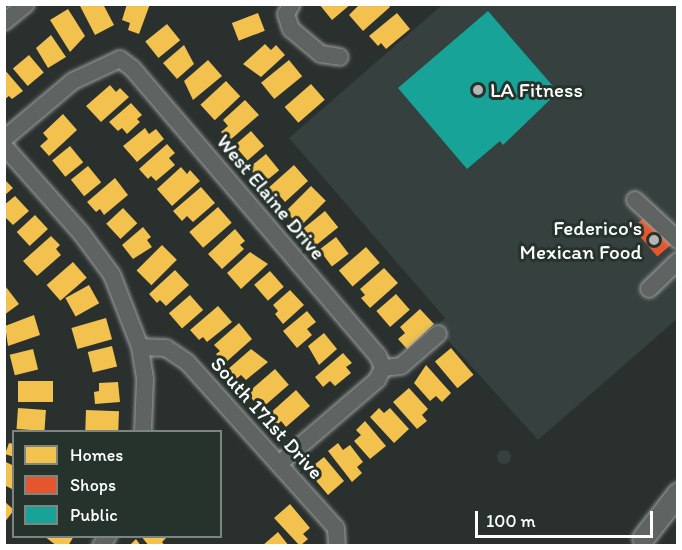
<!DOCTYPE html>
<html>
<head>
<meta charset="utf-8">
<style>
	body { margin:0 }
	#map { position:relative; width:682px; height:550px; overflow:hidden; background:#29302d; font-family:Itim,sans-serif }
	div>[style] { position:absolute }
	.built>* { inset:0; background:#36403f }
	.round { border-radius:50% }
	.homes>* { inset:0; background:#f2c14e; transform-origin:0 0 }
	.shops>* { inset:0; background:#e4572e; transform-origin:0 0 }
	.public>* { inset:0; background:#17a398 }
	.roads { filter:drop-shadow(0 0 2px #9fa2a0) drop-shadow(0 0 2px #9fa2a0) }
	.minor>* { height:16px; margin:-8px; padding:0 8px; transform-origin:8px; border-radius:8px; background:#5f6362 }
	.major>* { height:21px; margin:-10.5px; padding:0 10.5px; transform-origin:10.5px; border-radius:10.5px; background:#5f6362 }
	.dots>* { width:16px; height:16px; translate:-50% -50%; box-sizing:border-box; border:3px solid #26332d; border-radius:50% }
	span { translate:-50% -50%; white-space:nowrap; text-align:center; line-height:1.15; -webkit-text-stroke:6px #26332d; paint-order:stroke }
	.poi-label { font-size:21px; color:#fff }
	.left { translate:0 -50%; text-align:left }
	.right { translate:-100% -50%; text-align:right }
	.street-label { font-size:21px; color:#fff }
	.frame { position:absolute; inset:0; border:6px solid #fff; pointer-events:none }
	.legend { position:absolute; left:12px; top:430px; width:210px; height:108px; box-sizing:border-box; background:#26332d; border:2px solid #7d8581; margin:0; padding:8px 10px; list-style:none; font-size:18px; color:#fff }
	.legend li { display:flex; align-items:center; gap:12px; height:30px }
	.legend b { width:30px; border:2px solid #7d8581 }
	.scale { position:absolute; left:475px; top:511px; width:178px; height:27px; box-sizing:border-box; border:3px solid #fff; border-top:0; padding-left:8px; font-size:18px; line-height:21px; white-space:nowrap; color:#fff; -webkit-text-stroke:4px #26332d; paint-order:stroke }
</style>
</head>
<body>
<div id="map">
	<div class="built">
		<div style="clip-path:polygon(442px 5px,677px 5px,677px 319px,538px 440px,436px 327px,445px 318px,289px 138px)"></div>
		<div class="round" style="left:497px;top:450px;width:14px;height:14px"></div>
	</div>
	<div class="homes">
		<div style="clip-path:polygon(79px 4px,103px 4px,114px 25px,95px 35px)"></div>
		<div style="clip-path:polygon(127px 4px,150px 4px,139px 34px,128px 30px,130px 23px,122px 20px)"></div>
		<div style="clip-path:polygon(319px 4px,351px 4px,332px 20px)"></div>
		<div style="clip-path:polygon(360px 4px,388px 4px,390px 7px,363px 31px,349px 15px)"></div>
		<div style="clip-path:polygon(68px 9px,85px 36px,70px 52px,50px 20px)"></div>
		<div style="left:258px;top:13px;width:19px;height:28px;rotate:69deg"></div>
		<div style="clip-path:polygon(397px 13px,410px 29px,386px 49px,381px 43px,378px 46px,369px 36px)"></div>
		<div style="left:167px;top:24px;width:21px;height:28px;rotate:51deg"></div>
		<div style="clip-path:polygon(51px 35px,66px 57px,48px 68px,36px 48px)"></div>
		<div style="clip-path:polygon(265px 44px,271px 50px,276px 45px,285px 55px,261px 77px,243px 64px)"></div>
		<div style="clip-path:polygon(184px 45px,194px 64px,177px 79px,163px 63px)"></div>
		<div style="left:29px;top:55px;width:23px;height:21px;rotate:50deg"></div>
		<div style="clip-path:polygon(208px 60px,222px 76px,193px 100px,184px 81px)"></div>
		<div style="left:289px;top:60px;width:21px;height:36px;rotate:51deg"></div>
		<div style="clip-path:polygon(4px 69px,23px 91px,12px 99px,9px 96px,4px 100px)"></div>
		<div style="left:226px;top:81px;width:21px;height:35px;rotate:47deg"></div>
		<div style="left:311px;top:84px;width:21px;height:35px;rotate:49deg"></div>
		<div style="clip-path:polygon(110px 85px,116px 92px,120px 88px,129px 97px,101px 122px,86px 106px)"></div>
		<div style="clip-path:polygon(245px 100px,259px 115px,229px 141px,221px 132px,228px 126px,223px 120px)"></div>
		<div style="clip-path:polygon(131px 103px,142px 115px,137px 119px,140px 122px,127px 134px,122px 128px,118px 131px,109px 122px)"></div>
		<div style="clip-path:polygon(63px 114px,77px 130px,49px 156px,40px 146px,48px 139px,43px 133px)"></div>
		<div style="clip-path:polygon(145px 128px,149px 134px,156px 129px,164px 139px,137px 162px,123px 146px)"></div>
		<div style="left:251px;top:131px;width:20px;height:22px;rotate:49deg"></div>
		<div style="clip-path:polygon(167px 144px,175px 153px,169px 158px,175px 165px,156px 181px,151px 176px,148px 179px,139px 169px)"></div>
		<div style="left:70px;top:146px;width:21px;height:23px;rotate:51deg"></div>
		<div style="left:266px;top:154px;width:21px;height:22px;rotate:51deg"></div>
		<div style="clip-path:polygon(294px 165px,308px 181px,285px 202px,279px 195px,274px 199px,266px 190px)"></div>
		<div style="left:88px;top:166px;width:21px;height:22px;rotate:51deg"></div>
		<div style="clip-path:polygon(181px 167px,187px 174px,190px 170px,200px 181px,172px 206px,157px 189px)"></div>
		<div style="clip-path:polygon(115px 178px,128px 195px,104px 215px,100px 209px,96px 212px,87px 202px)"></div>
		<div style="clip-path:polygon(4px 179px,13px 188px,4px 196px)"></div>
		<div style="left:311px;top:186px;width:21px;height:36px;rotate:45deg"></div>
		<div style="clip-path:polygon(201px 187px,215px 203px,193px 222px,187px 216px,182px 221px,173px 211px)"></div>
		<div style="clip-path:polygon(15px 196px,29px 211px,13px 225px,4px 216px,4px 205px)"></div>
		<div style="left:218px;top:207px;width:21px;height:38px;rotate:49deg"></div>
		<div style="left:123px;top:208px;width:21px;height:23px;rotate:47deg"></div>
		<div style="left:325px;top:211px;width:21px;height:29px;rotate:51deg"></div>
		<div style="left:35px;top:215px;width:19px;height:25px;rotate:47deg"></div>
		<div style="clip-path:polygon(143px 227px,151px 237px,147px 240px,152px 247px,133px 259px,122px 245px)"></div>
		<div style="clip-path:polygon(235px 229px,245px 241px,240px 245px,244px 249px,222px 269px,208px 254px)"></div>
		<div style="clip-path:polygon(51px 236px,60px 245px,56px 249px,61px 255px,37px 276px,23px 261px)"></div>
		<div style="left:336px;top:237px;width:21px;height:21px;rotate:53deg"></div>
		<div style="left:162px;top:245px;width:21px;height:36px;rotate:45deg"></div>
		<div style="left:366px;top:247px;width:21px;height:36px;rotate:49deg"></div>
		<div style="clip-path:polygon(250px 252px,268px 264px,241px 289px,227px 273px)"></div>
		<div style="left:73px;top:262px;width:21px;height:35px;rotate:49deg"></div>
		<div style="clip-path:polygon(384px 268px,398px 283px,370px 308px,361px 298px,365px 295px,360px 289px)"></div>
		<div style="clip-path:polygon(175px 270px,189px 285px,166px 306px,160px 300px,157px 303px,149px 294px)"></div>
		<div style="left:270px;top:271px;width:21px;height:21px;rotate:49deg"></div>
		<div style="left:89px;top:285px;width:21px;height:27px;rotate:61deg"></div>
		<div style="clip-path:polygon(6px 287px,19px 304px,4px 315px,4px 289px)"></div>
		<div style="clip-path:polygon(290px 290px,304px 305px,283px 324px,275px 314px,278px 311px,273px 305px)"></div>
		<div style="left:396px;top:294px;width:21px;height:26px;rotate:49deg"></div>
		<div style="left:190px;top:295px;width:20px;height:28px;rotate:49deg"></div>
		<div style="clip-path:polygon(218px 306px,232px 322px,207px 342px,203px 337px,199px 340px,190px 330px)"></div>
		<div style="clip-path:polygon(420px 309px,434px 324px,407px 349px,398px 339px,405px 333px,400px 327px)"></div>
		<div style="clip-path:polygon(307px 311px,316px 322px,307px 329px,312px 335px,297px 348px,283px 331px)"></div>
		<div style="clip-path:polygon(34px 315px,40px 335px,8px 346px,5px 326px)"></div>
		<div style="left:106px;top:318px;width:22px;height:36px;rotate:74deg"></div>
		<div style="clip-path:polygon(239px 323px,252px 339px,224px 364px,216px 354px,220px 351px,214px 345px)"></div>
		<div style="clip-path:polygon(324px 333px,337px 349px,319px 365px,308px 346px)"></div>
		<div style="left:112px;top:346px;width:21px;height:25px;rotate:76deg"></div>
		<div style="left:451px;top:348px;width:35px;height:21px;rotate:50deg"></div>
		<div style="left:33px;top:349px;width:21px;height:24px;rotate:76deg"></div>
		<div style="clip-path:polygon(251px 349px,268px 362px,246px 380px,241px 375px,235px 380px,227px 370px)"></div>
		<div style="clip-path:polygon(343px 353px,352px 363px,346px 367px,351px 373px,335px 386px,330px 381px,323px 387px,315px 377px)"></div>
		<div style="clip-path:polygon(426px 365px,451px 393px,442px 402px,436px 396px,430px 401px,414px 383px)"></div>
		<div style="left:275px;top:369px;width:21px;height:37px;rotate:49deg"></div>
		<div style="left:18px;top:381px;width:35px;height:21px"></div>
		<div style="clip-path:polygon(118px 382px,120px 402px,95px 404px,94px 392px,99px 391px,99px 383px)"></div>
		<div style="clip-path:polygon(409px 388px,428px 409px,422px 415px,427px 421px,417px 429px,393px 402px)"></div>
		<div style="clip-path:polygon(296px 390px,310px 406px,286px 427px,281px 421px,276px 426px,267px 416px)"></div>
		<div style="left:18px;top:408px;width:28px;height:21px;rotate:4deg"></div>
		<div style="clip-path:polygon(379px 408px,384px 413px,390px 408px,409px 429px,394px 443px,370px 417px)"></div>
		<div style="left:86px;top:410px;width:33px;height:21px;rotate:2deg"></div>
		<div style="clip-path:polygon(365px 421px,386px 446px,370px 459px,354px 441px,361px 435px,356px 430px)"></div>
		<div style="clip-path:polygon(9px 443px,14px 444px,14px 457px,5px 454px)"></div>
		<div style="clip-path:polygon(338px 443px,343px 450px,350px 445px,363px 462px,357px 467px,362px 473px,352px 482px,328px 451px)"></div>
		<div style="clip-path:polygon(324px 457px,344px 481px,328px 495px,312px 476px,319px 471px,314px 465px)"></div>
		<div style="clip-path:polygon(4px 461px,14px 466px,14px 490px,4px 485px)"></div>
		<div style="clip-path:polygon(4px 501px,14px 510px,4px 523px)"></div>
		<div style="clip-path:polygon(290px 504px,310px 528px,303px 534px,308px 539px,300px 546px,274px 518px)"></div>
		<div style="clip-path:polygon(278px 532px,289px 546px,262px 546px)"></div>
		<div style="clip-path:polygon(44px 536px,74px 536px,68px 546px,57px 546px)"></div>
		<div style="clip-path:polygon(141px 536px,168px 536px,162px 542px,165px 546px,149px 546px)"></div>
		<div style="clip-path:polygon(136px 539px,141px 546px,129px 546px)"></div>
	</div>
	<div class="shops">
		<div style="left:646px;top:216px;width:38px;height:18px;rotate:49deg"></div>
	</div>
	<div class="public">
		<div style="clip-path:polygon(488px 11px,558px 92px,503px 145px,500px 141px,467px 169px,398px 88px)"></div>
	</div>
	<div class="roads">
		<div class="minor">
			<div style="left:292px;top:4px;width:12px;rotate:121deg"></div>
			<div style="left:286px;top:14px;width:16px;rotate:72deg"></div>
			<div style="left:291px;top:29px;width:39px;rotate:40deg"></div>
			<div style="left:321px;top:54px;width:19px;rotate:9deg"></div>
			<div style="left:4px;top:22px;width:28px;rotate:-39deg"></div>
			<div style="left:4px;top:139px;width:90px;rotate:-40deg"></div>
			<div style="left:73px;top:81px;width:52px;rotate:-25.1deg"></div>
			<div style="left:120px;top:59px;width:15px;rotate:37deg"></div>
			<div style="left:132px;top:68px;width:379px;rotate:49.5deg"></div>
			<div style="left:378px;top:356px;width:13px;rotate:67deg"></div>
			<div style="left:4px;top:146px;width:116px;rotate:48.5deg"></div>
			<div style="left:81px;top:233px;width:52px;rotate:53.6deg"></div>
			<div style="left:112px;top:275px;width:77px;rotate:68.7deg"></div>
			<div style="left:140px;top:347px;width:32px;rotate:81deg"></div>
			<div style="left:145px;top:379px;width:53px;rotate:92.2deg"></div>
			<div style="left:635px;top:200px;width:59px;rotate:42.9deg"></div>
			<div style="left:649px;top:289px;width:40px;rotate:-44deg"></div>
			<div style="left:140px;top:347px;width:26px;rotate:2deg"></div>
			<div style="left:166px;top:348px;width:25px;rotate:34deg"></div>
			<div style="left:187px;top:362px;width:223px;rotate:48.1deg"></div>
			<div style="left:336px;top:528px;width:18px;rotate:87deg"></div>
			<div style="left:383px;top:368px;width:18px;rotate:-6deg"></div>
			<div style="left:401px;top:366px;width:49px;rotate:-40.9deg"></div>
			<div style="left:279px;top:464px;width:129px;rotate:-40.6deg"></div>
			<div style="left:377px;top:380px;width:13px;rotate:-63deg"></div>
			<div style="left:101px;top:546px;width:12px;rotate:-55deg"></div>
		</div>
		<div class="major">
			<div style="left:643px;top:538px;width:57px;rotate:-52.1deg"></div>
		</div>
	</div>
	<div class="dots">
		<div style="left:478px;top:90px;background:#b4b7b6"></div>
		<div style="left:654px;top:240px;background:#b4b7b6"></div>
	</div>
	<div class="poi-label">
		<span class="left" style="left:490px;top:90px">LA Fitness</span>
		<span class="right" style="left:642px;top:240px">Federico's<br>Mexican Food</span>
	</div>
	<div class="street-label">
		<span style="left:271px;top:197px;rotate:50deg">West Elaine Drive</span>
		<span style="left:267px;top:418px;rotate:48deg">South 171st Drive</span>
	</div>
	<div class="frame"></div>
	<ul class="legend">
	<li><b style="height:16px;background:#f2c14e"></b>Homes</li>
	<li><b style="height:16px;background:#e4572e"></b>Shops</li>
	<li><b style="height:16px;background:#17a398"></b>Public</li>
	</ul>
	<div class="scale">100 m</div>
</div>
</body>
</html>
